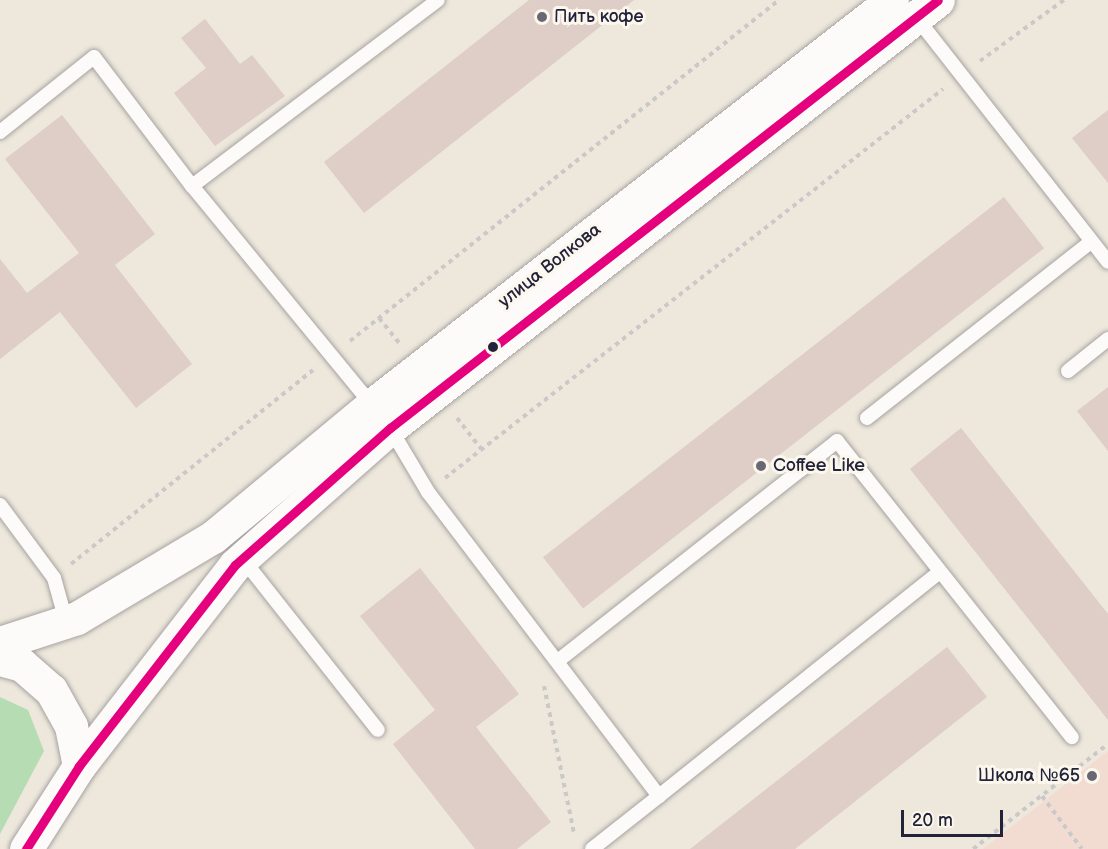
<!DOCTYPE html>
<html>
<head>
<meta charset="utf-8">
<style>
	body { margin:0 }
	#map { position:relative; width:1108px; height:849px; overflow:hidden; background:#ede7dc; font-family:"Balsamiq Sans",sans-serif }
	div>[style] { position:absolute }
	.built>* { inset:0; background:#f2dbd1 }
	.green>* { inset:0; background:#b5dcb2 }
	.building>* { inset:0; background:#dfcdc7; transform-origin:0 0 }
	.path>* { height:4px; margin-top:-2px; transform-origin:0; background:repeating-linear-gradient(90deg,#cac9c8 0 4.5px,transparent 0 9px) }
	.roads { filter:drop-shadow(0 0 2px #a6a3a0) drop-shadow(0 0 2px #a6a3a0) }
	.lane>* { height:14px; margin:-7px; padding:0 7px; transform-origin:7px; border-radius:7px; background:#fcfbfa }
	.secondary>* { height:33px; margin:-16.5px; padding:0 16.5px; transform-origin:16.5px; border-radius:16.5px; background:#fcfbfa }
	.bus-1>* { height:9px; margin:-4.5px; padding:0 4.5px; transform-origin:4.5px; border-radius:4.5px; background:#e5007d }
	.dots>* { width:16px; height:16px; translate:-50% -50%; box-sizing:border-box; border:3px solid #fbf7ec; border-radius:50% }
	span { translate:-50% -50%; white-space:nowrap; text-align:center; line-height:1.15; -webkit-text-stroke:6px #fbf7ec; paint-order:stroke }
	.poi-label { font-size:18px; color:#22223b }
	.left { translate:0 -50%; text-align:left }
	.right { translate:-100% -50%; text-align:right }
	.street-label { font-size:18px; color:#22223b }
	.scale { position:absolute; left:901px; top:810px; width:102px; height:27px; box-sizing:border-box; border:3px solid #22223b; border-top:0; padding-left:8px; font-size:18px; line-height:21px; white-space:nowrap; color:#22223b; -webkit-text-stroke:4px #fbf7ec; paint-order:stroke }
</style>
</head>
<body>
<div id="map">
	<div class="built">
		<div style="clip-path:polygon(1108px 751px,1108px 849px,983px 849px)"></div>
	</div>
	<div class="green">
		<div style="clip-path:polygon(0 697px,28px 710px,44px 751px,0 834px)"></div>
	</div>
	<div class="building">
		<div style="clip-path:polygon(529px 0,634px 0,364px 213px,324px 162px)"></div>
		<div style="clip-path:polygon(205px 19px,240px 64px,252px 55px,285px 96px,215px 146px,174px 93px,206px 68px,181px 38px)"></div>
		<div style="clip-path:polygon(1108px 110px,1108px 183px,1072px 138px)"></div>
		<div style="clip-path:polygon(62px 115px,155px 234px,115px 265px,192px 364px,136px 408px,60px 312px,0 359px,0 259px,27px 293px,79px 253px,5px 159px)"></div>
		<div style="left:1004px;top:197px;width:65px;height:585px;rotate:52deg"></div>
		<div style="clip-path:polygon(1108px 387px,1108px 451px,1077px 411px)"></div>
		<div style="clip-path:polygon(961px 428px,1108px 614px,1108px 720px,910px 469px)"></div>
		<div style="clip-path:polygon(420px 568px,519px 694px,476px 727px,551px 822px,517px 849px,475px 849px,393px 744px,435px 710px,360px 616px)"></div>
		<div style="clip-path:polygon(947px 647px,987px 697px,795px 849px,690px 849px)"></div>
	</div>
	<div class="path">
		<div style="left:980px;top:61px;width:104px;rotate:-36deg"></div>
		<div style="left:379px;top:318px;width:32px;rotate:51deg"></div>
		<div style="left:350px;top:341px;width:548px;rotate:-38.48deg"></div>
		<div style="left:457px;top:418px;width:39px;rotate:52deg"></div>
		<div style="left:445px;top:478px;width:632px;rotate:-37.99deg"></div>
		<div style="left:71px;top:564px;width:310px;rotate:-38.7deg"></div>
		<div style="left:544px;top:686px;width:151px;rotate:78.5deg"></div>
		<div style="left:1042px;top:796px;width:66px;rotate:53deg"></div>
		<div style="left:973px;top:849px;width:171px;rotate:-37.9deg"></div>
	</div>
	<div class="roads">
		<div class="lane">
			<div style="left:916px;top:17px;width:311px;rotate:51.9deg"></div>
			<div style="left:0;top:132px;width:120px;rotate:-38.6deg"></div>
			<div style="left:94px;top:57px;width:162px;rotate:52.8deg"></div>
			<div style="left:1068px;top:371px;width:51px;rotate:-38.7deg"></div>
			<div style="left:372px;top:405px;width:283px;rotate:-129.4deg"></div>
			<div style="left:192px;top:186px;width:308px;rotate:-37.1deg"></div>
			<div style="left:867px;top:418px;width:285px;rotate:-38.2deg"></div>
			<div style="left:390px;top:428px;width:74px;rotate:59.3deg"></div>
			<div style="left:428px;top:492px;width:382px;rotate:52.8deg"></div>
			<div style="left:659px;top:796px;width:359px;rotate:-38.6deg"></div>
			<div style="left:0;top:505px;width:91px;rotate:53.5deg"></div>
			<div style="left:54px;top:578px;width:45px;rotate:74.4deg"></div>
			<div style="left:242px;top:558px;width:219px;rotate:51.7deg"></div>
			<div style="left:559px;top:660px;width:354px;rotate:-38.2deg"></div>
			<div style="left:837px;top:441px;width:378px;rotate:51.6deg"></div>
			<div style="left:592px;top:849px;width:85px;rotate:-38.3deg"></div>
		</div>
		<div class="secondary">
			<div style="left:0;top:643px;width:81px;rotate:-18deg"></div>
			<div style="left:77px;top:618px;width:158px;rotate:-30.8deg"></div>
			<div style="left:213px;top:537px;width:207px;rotate:-39.7deg"></div>
			<div style="left:372px;top:405px;width:659px;rotate:-37.91deg"></div>
			<div style="left:0;top:659px;width:23px;rotate:15deg"></div>
			<div style="left:22px;top:665px;width:38px;rotate:41deg"></div>
			<div style="left:51px;top:690px;width:41px;rotate:60.9deg"></div>
			<div style="left:71px;top:726px;width:41px;rotate:78.7deg"></div>
			<div style="left:26px;top:849px;width:98px;rotate:-57.4deg"></div>
			<div style="left:79px;top:766px;width:254px;rotate:-52.2deg"></div>
			<div style="left:235px;top:565px;width:207px;rotate:-41.5deg"></div>
			<div style="left:390px;top:428px;width:695px;rotate:-37.99deg"></div>
		</div>
	</div>
	<div class="bus-1">
		<div style="left:26px;top:849px;width:98px;rotate:-57.4deg"></div>
		<div style="left:79px;top:766px;width:254px;rotate:-52.2deg"></div>
		<div style="left:235px;top:565px;width:207px;rotate:-41.5deg"></div>
		<div style="left:390px;top:428px;width:695px;rotate:-37.99deg"></div>
	</div>
	<div class="dots">
		<div style="left:542px;top:17px;background:#696773"></div>
		<div style="left:493px;top:347px;background:#22223b"></div>
		<div style="left:761px;top:466px;background:#696773"></div>
		<div style="left:1092px;top:776px;background:#696773"></div>
	</div>
	<div class="poi-label">
		<span class="left" style="left:554px;top:17px">Пить кофе</span>
		<span class="left" style="left:773px;top:466px">Coffee Like</span>
		<span class="right" style="left:1080px;top:776px">Школа №65</span>
	</div>
	<div class="street-label">
		<span style="left:550px;top:266px;rotate:-38deg">улица Волкова</span>
	</div>
	<div class="scale">20 m</div>
</div>
</body>
</html>
